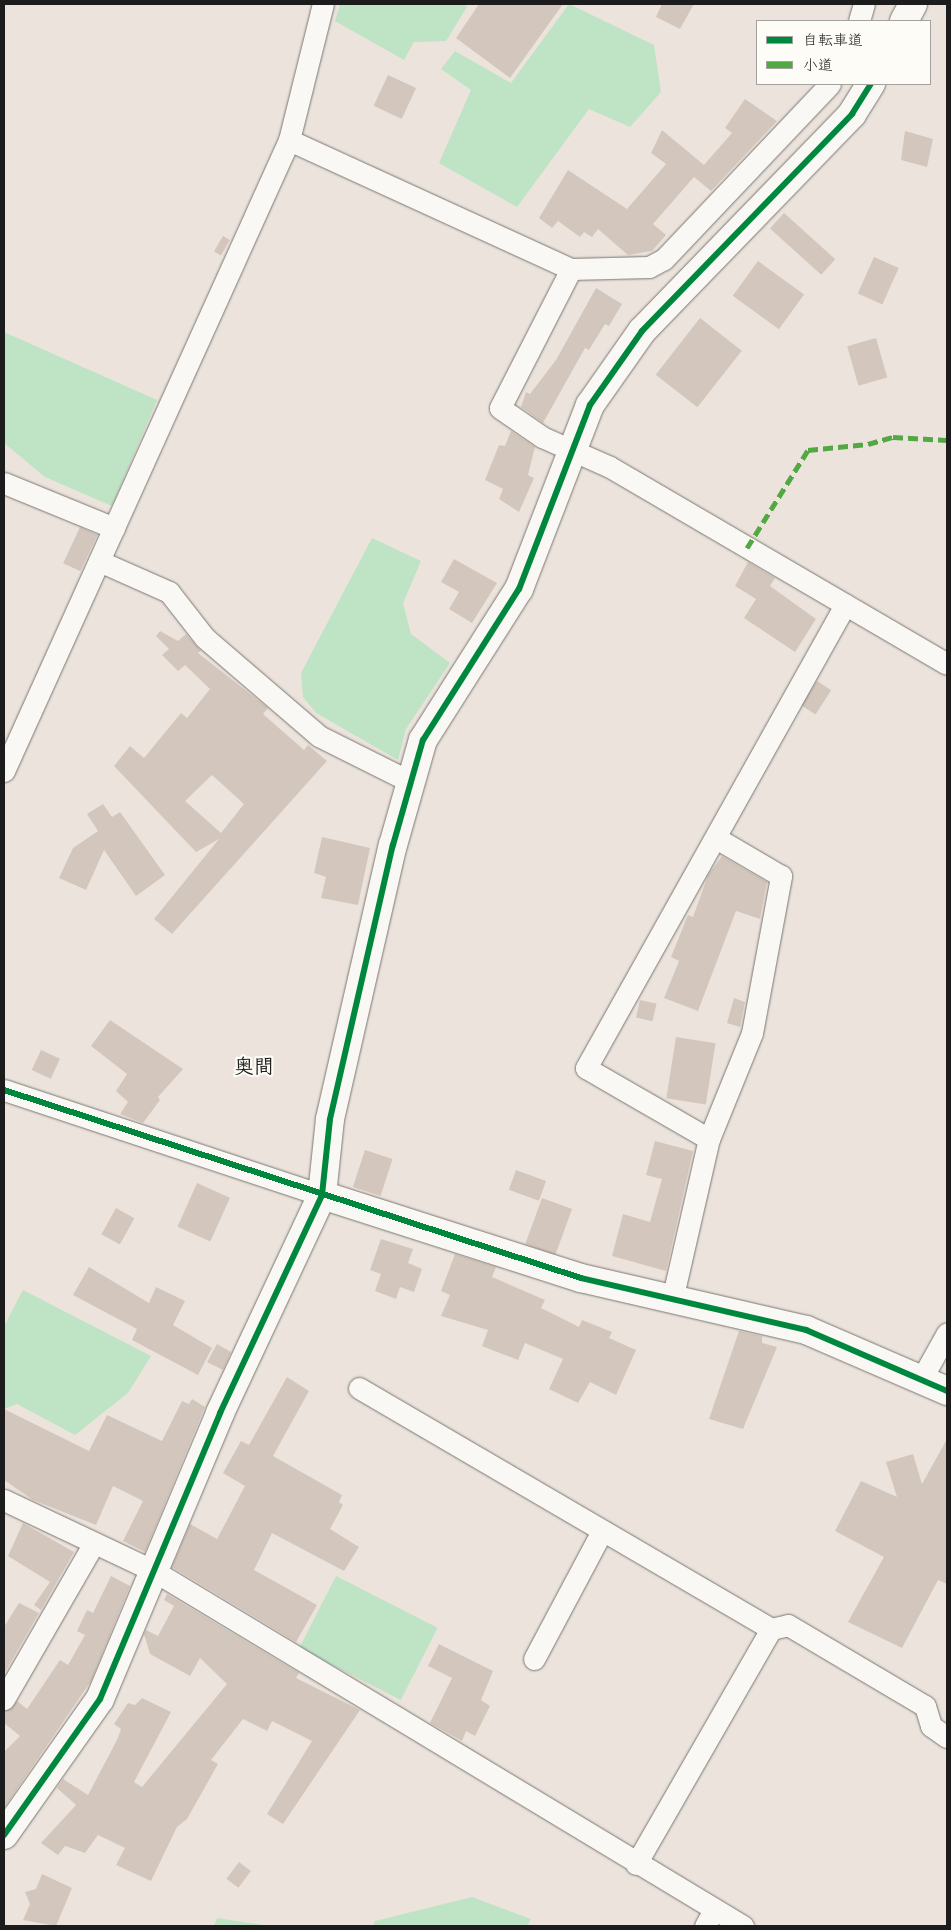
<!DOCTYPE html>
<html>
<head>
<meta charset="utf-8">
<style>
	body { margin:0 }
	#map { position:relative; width:951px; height:1930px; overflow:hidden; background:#ece4dc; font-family:Mynerve,"Klee One",sans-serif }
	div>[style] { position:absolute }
	.green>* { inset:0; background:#bee3c5; transform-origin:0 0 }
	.building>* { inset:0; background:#d3c7bd; transform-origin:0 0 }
	.roads { filter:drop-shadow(0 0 1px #7a7672) drop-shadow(0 0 1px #7a7672) }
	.minor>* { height:21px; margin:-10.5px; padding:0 10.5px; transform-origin:10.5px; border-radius:10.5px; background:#f9f8f5 }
	.tertiary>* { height:28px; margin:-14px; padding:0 14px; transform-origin:14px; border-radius:14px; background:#f9f8f5 }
	.quiet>* { height:5px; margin-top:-2.5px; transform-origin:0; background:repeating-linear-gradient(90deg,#52a943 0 10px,transparent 0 15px) }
	.cycleway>* { height:6px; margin:-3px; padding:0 3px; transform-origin:3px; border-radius:3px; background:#00873e }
	span { translate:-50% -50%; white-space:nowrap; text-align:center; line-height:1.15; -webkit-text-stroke:4.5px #fdfcf7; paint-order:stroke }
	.quarter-label { font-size:20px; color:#1c1c1c; font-weight:700 }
	.frame { position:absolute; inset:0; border:5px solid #1c1c1c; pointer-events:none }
	.legend { position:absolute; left:756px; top:20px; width:175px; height:65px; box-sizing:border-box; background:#fdfcf7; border:1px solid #a3a29f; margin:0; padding:6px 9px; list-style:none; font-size:15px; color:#1c1c1c }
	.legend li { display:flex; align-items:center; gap:10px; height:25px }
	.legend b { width:25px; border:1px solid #a3a29f }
</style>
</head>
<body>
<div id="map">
	<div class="green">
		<div style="clip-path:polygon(340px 4px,465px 4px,467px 7px,446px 41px,414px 42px,404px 60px,335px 21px)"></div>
		<div style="clip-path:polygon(569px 4px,654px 45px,661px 92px,630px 127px,589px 109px,517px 207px,439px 163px,471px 90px,441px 69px,455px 51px,511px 83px)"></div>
		<div style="clip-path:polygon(4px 332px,157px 400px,112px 506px,45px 477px,4px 443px)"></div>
		<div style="clip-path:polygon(372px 538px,421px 561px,403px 603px,411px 634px,450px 663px,406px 729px,398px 760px,316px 713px,303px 697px,301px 673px)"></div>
		<div style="clip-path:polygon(23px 1290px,151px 1356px,128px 1393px,75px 1435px,17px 1404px,4px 1409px,4px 1326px)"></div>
		<div style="left:336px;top:1576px;width:114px;height:81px;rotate:27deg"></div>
		<div style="clip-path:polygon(472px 1897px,531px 1919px,527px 1926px,373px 1926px,375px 1921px)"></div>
		<div style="clip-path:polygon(217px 1918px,270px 1926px,214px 1926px)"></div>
	</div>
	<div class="building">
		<div style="clip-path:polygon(479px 4px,563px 4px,510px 78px,456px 38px)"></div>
		<div style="clip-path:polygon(662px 4px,694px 4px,680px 29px,656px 17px)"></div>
		<div style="left:388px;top:75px;width:31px;height:34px;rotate:25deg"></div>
		<div style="clip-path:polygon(745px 99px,777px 121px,711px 191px,694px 177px,653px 224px,666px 235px,652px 251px,628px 255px,598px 229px,592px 237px,584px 232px,580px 237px,558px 221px,552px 228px,539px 218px,568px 170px,627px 209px,666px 164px,651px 153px,662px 130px,704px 165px,732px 133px,725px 128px)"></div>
		<div style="clip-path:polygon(905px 131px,933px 139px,927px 167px,901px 160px)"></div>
		<div style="left:784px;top:213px;width:69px;height:21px;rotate:42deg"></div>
		<div style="left:223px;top:236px;width:8px;height:18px;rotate:30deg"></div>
		<div style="left:874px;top:257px;width:27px;height:40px;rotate:24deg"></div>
		<div style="left:758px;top:261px;width:57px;height:43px;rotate:36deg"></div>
		<div style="clip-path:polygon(596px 288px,622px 304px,609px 326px,605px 324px,589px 350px,585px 348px,543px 423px,521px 407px,526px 392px,530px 394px,556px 360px)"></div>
		<div style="left:700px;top:318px;width:53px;height:72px;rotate:38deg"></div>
		<div style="left:876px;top:338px;width:41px;height:30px;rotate:74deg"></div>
		<div style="clip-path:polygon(511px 431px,535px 447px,528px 475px,534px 478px,519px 512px,499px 499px,503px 489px,485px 480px,499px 445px,505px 446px)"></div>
		<div style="left:80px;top:527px;width:19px;height:40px;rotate:25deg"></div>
		<div style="clip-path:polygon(454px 559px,497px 583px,472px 623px,449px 609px,459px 592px,441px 582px)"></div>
		<div style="clip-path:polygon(748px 562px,775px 578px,770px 586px,816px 619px,795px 652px,744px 618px,756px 599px,735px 586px)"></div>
		<div style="clip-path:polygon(evenodd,160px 631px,178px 641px,186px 634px,201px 651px,198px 653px,268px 708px,263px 714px,304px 750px,308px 745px,327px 761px,172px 934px,154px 919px,219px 839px,196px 852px,114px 766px,130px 746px,144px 758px,181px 713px,187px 718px,210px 689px,185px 665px,178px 671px,162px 655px,169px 649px,156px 636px,160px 631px,212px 775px,244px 804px,221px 833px,185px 801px,212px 775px)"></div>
		<div style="left:817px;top:681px;width:17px;height:29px;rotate:33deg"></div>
		<div style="clip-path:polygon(103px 804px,112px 817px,120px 812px,165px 875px,136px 896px,104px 850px,86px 890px,59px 878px,73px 848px,98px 831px,87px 814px)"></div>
		<div style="clip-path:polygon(322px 837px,370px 848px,358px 905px,321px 898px,326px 877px,314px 873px)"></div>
		<div style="clip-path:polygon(722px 856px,767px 882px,760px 919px,736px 911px,698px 1011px,664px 998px,679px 961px,671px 957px,688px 915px,693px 917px,708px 875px)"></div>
		<div style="clip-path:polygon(734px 998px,745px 1002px,740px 1027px,727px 1023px)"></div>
		<div style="left:640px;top:1000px;width:17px;height:18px;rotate:13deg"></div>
		<div style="clip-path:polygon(110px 1020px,183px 1069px,158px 1097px,160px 1100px,143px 1123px,120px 1114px,128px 1102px,116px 1091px,127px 1074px,91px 1046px)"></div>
		<div style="left:676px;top:1037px;width:40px;height:62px;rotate:9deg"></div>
		<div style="left:41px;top:1050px;width:21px;height:22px;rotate:25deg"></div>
		<div style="clip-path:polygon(655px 1141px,693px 1151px,666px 1271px,612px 1256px,623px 1214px,650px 1222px,662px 1179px,646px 1175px)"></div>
		<div style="left:365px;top:1150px;width:29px;height:39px;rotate:18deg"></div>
		<div style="left:516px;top:1170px;width:32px;height:21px;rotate:20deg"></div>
		<div style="left:197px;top:1183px;width:36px;height:48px;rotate:24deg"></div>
		<div style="left:542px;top:1198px;width:32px;height:49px;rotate:20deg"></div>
		<div style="left:116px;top:1208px;width:21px;height:30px;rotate:29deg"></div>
		<div style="clip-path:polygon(381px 1239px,413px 1249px,408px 1263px,422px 1269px,414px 1292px,400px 1287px,396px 1299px,375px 1291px,381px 1274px,370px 1270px)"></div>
		<div style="clip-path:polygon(455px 1254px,496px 1267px,492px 1277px,545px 1300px,541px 1308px,579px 1327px,582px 1320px,612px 1332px,609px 1338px,636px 1350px,616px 1395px,590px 1382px,578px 1403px,549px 1389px,563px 1359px,525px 1343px,518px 1360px,482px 1346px,488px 1330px,441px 1316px,450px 1295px,441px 1291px)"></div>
		<div style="clip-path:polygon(89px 1267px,149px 1303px,156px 1287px,185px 1301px,173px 1325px,212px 1348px,198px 1375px,132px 1340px,137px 1329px,73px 1295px)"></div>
		<div style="clip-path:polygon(739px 1331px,762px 1336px,762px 1343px,777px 1347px,743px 1429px,709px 1419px)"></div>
		<div style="clip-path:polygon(217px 1344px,231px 1352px,223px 1370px,207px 1362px)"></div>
		<div style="clip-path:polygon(287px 1377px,309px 1391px,273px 1456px,342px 1495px,339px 1502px,343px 1505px,330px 1529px,359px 1547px,344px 1571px,272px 1533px,254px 1570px,317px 1605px,296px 1642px,172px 1567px,190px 1524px,217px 1539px,245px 1486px,223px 1473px,241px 1441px,249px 1445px)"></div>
		<div style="clip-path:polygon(192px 1399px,205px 1407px,145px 1552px,123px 1541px,143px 1501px,113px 1486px,96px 1525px,33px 1500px,4px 1480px,4px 1409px,89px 1451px,107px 1415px,162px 1441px,182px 1401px,189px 1404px)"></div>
		<div style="clip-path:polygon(947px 1439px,947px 1584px,938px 1580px,902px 1648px,848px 1622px,884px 1557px,835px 1531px,861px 1481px,897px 1497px,886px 1462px,913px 1454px,922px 1484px)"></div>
		<div style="clip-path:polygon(23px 1523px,74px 1552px,41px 1610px,34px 1605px,50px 1582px,8px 1556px)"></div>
		<div style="clip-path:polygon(111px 1576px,130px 1586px,91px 1681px,4px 1808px,4px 1752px,20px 1736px,4px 1723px,4px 1711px,17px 1701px,27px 1709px,60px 1660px,68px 1665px,85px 1635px,77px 1631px,87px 1610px,93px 1613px)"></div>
		<div style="clip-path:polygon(167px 1594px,299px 1673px,296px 1678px,360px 1710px,283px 1824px,267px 1814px,312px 1741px,272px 1721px,267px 1731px,243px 1719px,211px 1760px,218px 1764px,187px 1819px,177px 1827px,151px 1881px,116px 1865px,125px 1848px,98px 1835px,85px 1853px,65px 1846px,58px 1855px,41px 1843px,76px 1805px,57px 1788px,63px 1779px,88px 1795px,117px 1740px,121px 1729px,114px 1724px,128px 1703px,135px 1705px,142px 1698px,171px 1712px,134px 1782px,142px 1787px,227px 1684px,200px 1658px,190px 1676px,150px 1654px,144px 1634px,146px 1630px,158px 1636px,174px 1606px,164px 1600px)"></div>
		<div style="clip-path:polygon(19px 1603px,39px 1613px,4px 1674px,4px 1627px)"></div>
		<div style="clip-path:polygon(439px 1644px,493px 1671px,481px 1700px,490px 1706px,475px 1736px,466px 1731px,462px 1741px,430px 1723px,452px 1678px,428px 1666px)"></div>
		<div style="left:239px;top:1862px;width:15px;height:21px;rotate:37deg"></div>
		<div style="clip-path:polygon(42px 1874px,72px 1888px,56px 1926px,23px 1920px,30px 1904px,25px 1892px,36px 1889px)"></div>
	</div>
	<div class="roads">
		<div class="minor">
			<div style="left:859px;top:21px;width:18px;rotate:-74deg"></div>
			<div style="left:289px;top:140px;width:310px;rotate:24.6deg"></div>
			<div style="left:571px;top:269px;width:78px;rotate:-1.5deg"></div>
			<div style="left:649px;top:267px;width:17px;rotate:-28deg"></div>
			<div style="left:664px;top:259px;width:241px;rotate:-46.5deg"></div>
			<div style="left:571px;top:269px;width:156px;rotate:117.1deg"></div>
			<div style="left:500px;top:408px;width:51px;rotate:34.6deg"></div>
			<div style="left:542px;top:437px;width:74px;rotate:23.8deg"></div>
			<div style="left:610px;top:467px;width:390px;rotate:30.3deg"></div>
			<div style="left:4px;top:483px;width:119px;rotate:22.2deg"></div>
			<div style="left:99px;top:561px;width:77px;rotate:23.9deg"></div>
			<div style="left:169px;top:592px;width:58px;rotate:52deg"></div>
			<div style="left:205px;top:638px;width:150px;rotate:40.7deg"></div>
			<div style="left:319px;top:736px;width:101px;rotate:26.6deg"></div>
			<div style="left:4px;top:771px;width:692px;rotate:-65.69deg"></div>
			<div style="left:289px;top:140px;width:140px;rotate:-76deg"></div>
			<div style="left:4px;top:1090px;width:335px;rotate:18.3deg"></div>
			<div style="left:709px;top:1139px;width:114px;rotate:-67.9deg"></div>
			<div style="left:752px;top:1033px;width:160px;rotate:-79.5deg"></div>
			<div style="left:781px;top:876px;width:75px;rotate:-149.7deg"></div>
			<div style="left:672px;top:1300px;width:165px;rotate:-77.1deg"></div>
			<div style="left:709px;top:1139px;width:142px;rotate:-150deg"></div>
			<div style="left:586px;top:1068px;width:531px;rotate:-60.78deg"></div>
			<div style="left:922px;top:1378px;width:51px;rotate:-60.9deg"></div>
			<div style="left:359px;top:1388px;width:477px;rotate:30.3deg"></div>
			<div style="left:771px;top:1629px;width:271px;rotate:119.9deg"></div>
			<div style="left:4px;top:1500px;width:166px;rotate:25.3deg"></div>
			<div style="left:154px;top:1571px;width:688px;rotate:31.08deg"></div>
			<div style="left:771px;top:1629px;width:17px;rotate:-13deg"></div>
			<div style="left:788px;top:1625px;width:159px;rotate:30.6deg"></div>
			<div style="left:925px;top:1706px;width:21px;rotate:73deg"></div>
			<div style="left:931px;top:1726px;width:19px;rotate:35deg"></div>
			<div style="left:534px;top:1659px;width:143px;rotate:-62deg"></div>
			<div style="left:4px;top:1699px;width:180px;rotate:-60deg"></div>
			<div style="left:705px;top:1926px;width:18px;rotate:-61deg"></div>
		</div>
		<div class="tertiary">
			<div style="left:904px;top:21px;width:19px;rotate:-62deg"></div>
			<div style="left:322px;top:1195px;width:272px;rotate:17.8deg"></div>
			<div style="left:581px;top:1278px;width:231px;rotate:13deg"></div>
			<div style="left:806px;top:1330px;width:154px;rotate:23.4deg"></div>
			<div style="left:4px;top:1835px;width:166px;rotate:-54.8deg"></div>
			<div style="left:100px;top:1699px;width:310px;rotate:-67.2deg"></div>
			<div style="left:220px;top:1413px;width:241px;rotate:-64.9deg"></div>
			<div style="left:322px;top:1195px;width:76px;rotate:-84deg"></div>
			<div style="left:330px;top:1119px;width:281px;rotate:-77.1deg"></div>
			<div style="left:393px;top:845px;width:109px;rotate:-74.1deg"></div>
			<div style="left:423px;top:740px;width:179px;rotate:-57.6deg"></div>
			<div style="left:519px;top:589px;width:197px;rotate:-68.9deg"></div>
			<div style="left:590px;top:405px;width:90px;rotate:-54.9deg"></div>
			<div style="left:642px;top:331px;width:302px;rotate:-45.9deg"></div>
			<div style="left:852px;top:114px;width:36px;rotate:-58deg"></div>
		</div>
	</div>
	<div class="quiet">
		<div style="left:747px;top:548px;width:115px;rotate:-58.1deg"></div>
		<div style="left:808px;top:450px;width:60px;rotate:-5.7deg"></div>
		<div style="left:868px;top:444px;width:26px;rotate:-16deg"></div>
		<div style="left:893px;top:437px;width:54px;rotate:3.2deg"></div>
	</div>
	<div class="cycleway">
		<div style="left:4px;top:1090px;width:607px;rotate:18.05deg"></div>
		<div style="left:581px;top:1278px;width:231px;rotate:13deg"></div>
		<div style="left:806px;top:1330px;width:154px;rotate:23.4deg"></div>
		<div style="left:4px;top:1835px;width:166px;rotate:-54.8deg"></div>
		<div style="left:100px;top:1699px;width:310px;rotate:-67.2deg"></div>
		<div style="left:220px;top:1413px;width:241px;rotate:-64.9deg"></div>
		<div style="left:322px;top:1195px;width:76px;rotate:-84deg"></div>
		<div style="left:330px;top:1119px;width:281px;rotate:-77.1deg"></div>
		<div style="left:393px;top:845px;width:109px;rotate:-74.1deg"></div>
		<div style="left:423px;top:740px;width:179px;rotate:-57.6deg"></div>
		<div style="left:519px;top:589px;width:197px;rotate:-68.9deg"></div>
		<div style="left:590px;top:405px;width:90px;rotate:-54.9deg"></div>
		<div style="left:642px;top:331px;width:302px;rotate:-45.9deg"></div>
		<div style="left:852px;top:114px;width:36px;rotate:-58deg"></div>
	</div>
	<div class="quarter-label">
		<span style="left:254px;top:1067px">奥間</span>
	</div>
	<div class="frame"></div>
	<ul class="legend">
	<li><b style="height:6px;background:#00873e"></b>自転車道</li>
	<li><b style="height:6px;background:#52a943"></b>小道</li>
	</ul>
</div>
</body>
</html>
